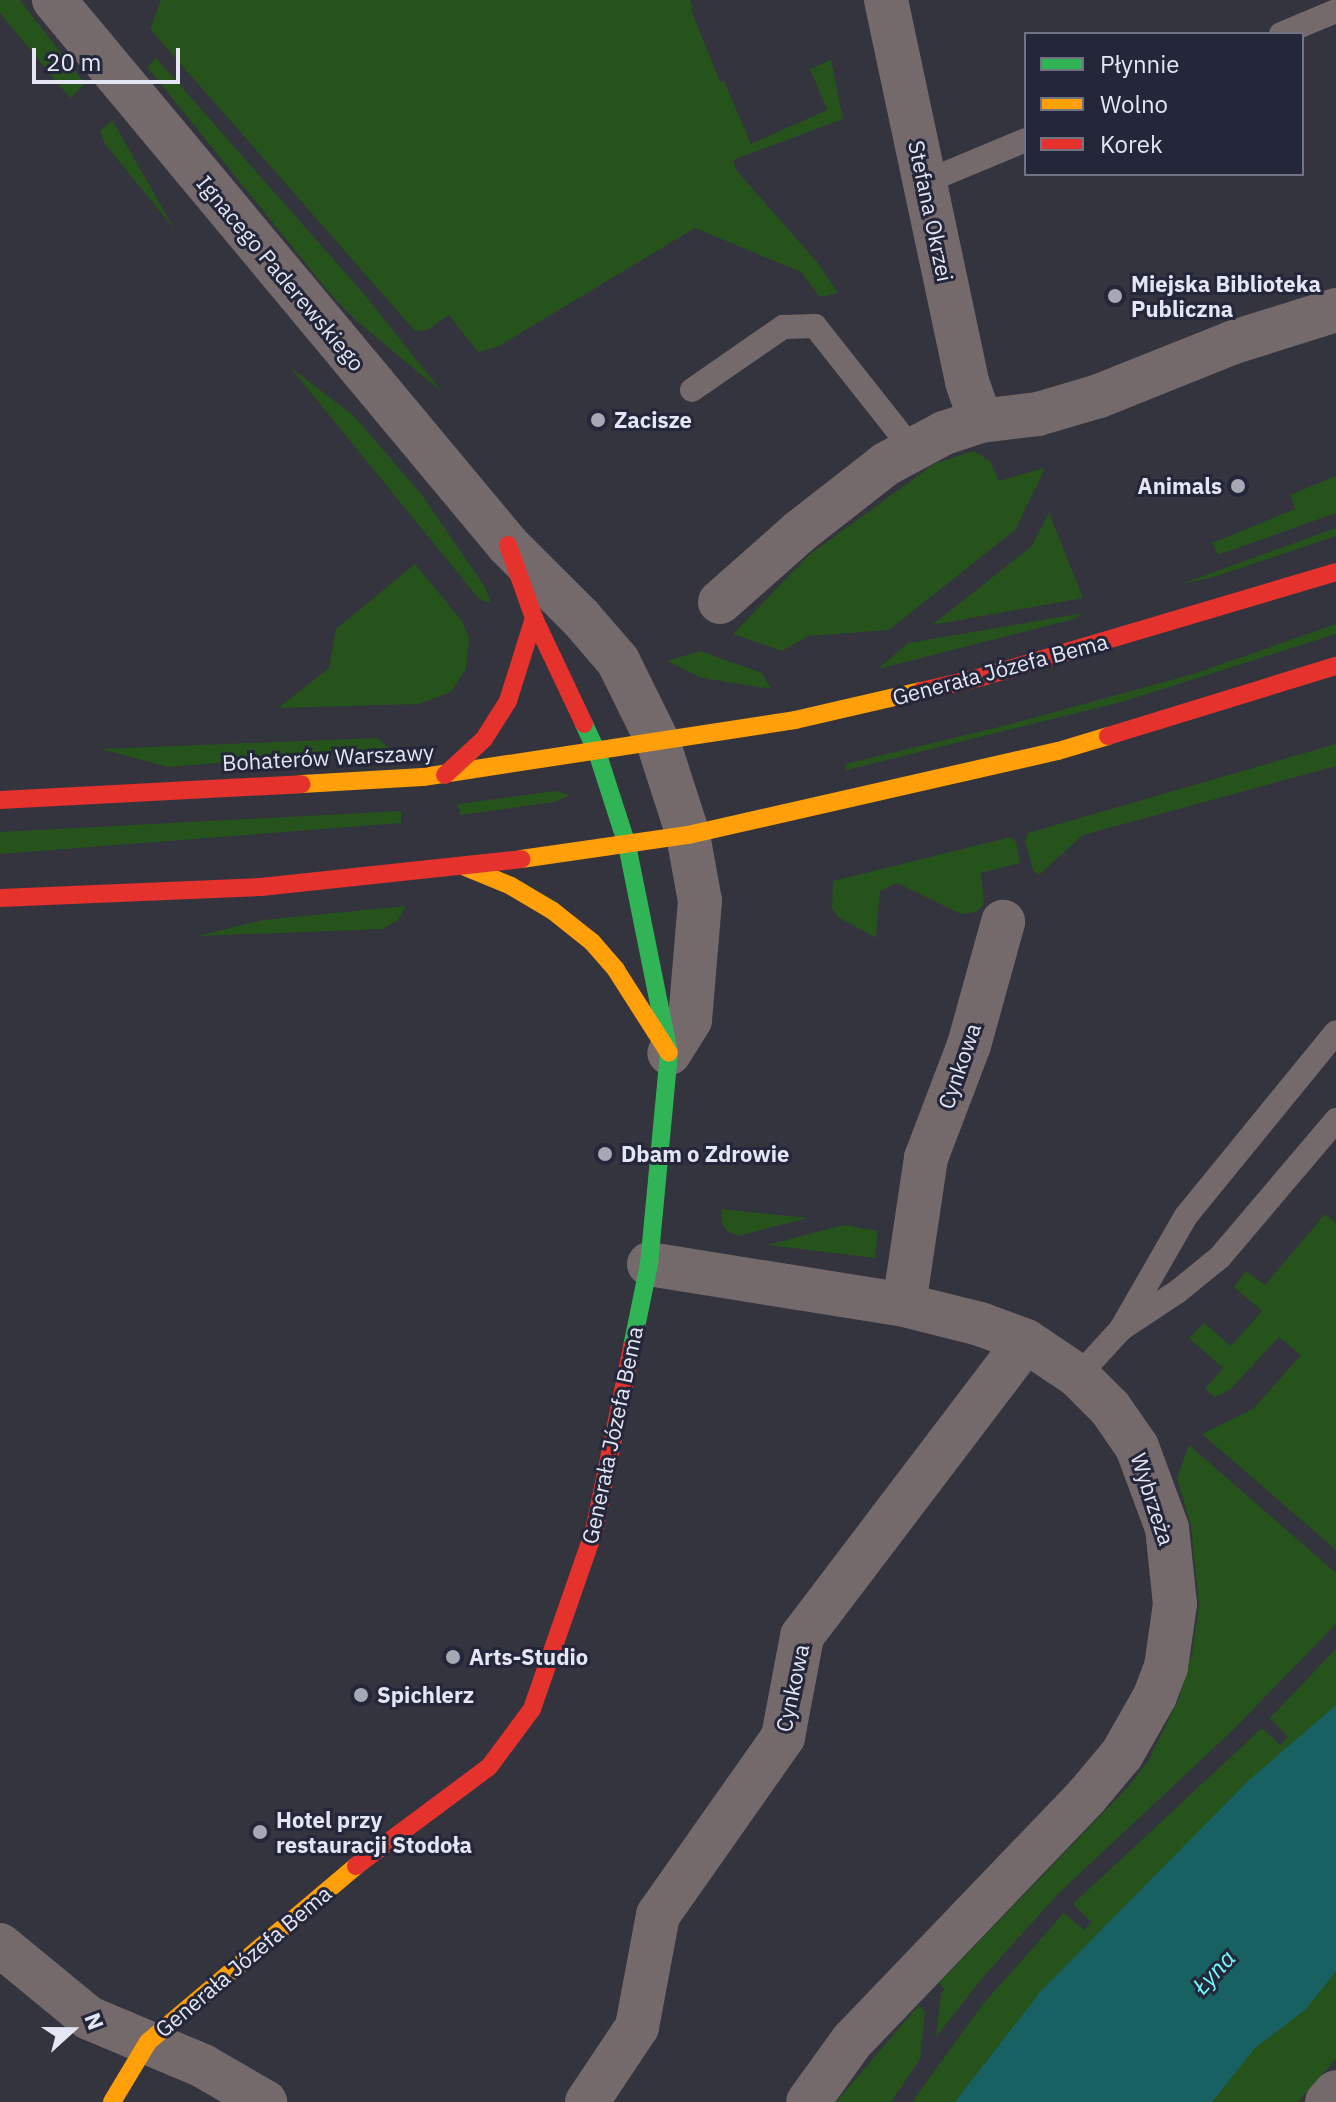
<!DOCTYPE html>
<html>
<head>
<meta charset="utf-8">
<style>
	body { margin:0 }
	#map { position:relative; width:1336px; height:2102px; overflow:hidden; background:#33343e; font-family:"IBM Plex Sans",sans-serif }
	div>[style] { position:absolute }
	.green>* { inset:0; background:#26521c }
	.water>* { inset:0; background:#186162 }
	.lane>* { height:24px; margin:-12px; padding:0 12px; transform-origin:12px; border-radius:12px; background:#756a6b }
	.street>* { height:44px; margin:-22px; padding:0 22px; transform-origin:22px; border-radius:22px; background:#756a6b }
	.fast>* { height:18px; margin:-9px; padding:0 9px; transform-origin:9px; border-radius:9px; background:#30b455 }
	.slow>* { height:18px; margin:-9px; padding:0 9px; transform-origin:9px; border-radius:9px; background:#ff9f0a }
	.jam>* { height:18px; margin:-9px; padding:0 9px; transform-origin:9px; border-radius:9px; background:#e5322d }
	.dots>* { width:22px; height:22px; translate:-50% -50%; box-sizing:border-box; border:4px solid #242639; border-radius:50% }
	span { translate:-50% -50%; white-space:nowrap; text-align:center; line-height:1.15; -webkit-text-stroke:6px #242639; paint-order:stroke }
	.street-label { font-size:22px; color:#e4e6f3 }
	.poi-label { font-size:22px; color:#e4e6f3; font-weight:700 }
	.left { translate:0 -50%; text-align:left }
	.right { translate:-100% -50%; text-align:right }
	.water-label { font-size:24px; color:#70fafc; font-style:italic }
	.legend { position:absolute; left:1024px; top:32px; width:280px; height:144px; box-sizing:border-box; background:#242639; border:2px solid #717383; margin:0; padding:10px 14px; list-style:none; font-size:24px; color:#e4e6f3 }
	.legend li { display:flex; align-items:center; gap:16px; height:40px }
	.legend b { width:40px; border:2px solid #717383 }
	.north { position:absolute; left:32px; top:1990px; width:80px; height:80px; -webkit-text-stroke:6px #242639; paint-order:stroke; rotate:69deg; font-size:22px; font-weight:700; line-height:32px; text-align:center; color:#e4e6f3 }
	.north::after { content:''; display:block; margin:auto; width:28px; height:36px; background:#e4e6f3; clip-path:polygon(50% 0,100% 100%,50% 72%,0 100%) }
	.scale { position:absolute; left:32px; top:48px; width:148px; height:36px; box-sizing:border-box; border:4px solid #e4e6f3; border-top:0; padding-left:10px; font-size:24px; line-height:28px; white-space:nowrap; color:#e4e6f3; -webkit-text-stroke:6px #242639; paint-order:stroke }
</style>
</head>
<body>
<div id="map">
	<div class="green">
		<div style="clip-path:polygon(0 0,20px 0,85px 84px,70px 98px,0 13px)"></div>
		<div style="clip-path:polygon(161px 0,690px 0,693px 8px,691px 10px,720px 82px,724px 81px,751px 144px,827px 110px,810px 69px,831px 60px,843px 119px,733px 160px,737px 171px,817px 262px,838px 293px,820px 297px,801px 272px,695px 228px,497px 347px,478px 352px,449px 315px,427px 330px,415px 331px,150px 29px)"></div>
		<div style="clip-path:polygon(156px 58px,364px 294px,443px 393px,358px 322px,333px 297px,147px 67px)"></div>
		<div style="clip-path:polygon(112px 120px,175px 230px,105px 144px,100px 131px)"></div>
		<div style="clip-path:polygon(290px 367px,354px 416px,422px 495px,485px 587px,491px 603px,479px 599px)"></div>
		<div style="clip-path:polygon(974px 451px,990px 461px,999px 481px,1044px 468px,1042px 475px,1015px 530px,889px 630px,808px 636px,782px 651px,733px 634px,809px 555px,934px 464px)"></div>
		<div style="clip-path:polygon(1336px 476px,1336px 513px,1218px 555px,1212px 543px,1295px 509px,1290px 495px)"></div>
		<div style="clip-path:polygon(1049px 513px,1083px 598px,932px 625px,1031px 547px)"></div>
		<div style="clip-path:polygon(1336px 528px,1336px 536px,1217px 576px,1178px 585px)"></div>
		<div style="clip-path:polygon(415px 564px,462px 621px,469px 638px,466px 669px,451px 692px,419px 704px,278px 708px,329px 668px,336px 629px)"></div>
		<div style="clip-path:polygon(1083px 613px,1074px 619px,878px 669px,908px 643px)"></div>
		<div style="clip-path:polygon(1336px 624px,1336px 634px,1125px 701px,846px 770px,845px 764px,1003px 726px,1193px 674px)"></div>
		<div style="clip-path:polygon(700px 651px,762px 673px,771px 689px,702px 678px,667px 661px)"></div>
		<div style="clip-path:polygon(377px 738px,391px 749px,168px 767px,101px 749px)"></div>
		<div style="clip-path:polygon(1336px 744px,1336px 766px,1083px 835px,1039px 875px,1033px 870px,1025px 840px,1028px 833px)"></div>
		<div style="clip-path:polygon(556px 791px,570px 795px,555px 802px,460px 815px,458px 804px)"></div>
		<div style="clip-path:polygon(401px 811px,401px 823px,0 854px,0 832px)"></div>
		<div style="clip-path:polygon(1011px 837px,1016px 842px,1020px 863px,981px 873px,984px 904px,976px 912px,961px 914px,897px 883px,880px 891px,876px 938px,838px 917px,832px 908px,833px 881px)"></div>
		<div style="clip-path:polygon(406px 906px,398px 920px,383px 929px,198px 936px,263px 920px)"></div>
		<div style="clip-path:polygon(722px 1209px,808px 1218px,738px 1236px,727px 1231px,721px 1221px)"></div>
		<div style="clip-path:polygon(1325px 1214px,1336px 1223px,1336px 1550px,1202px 1434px,1253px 1409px,1301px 1355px,1279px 1337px,1231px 1389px,1215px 1397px,1205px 1389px,1223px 1368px,1189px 1338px,1204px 1323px,1231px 1346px,1262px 1311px,1234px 1287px,1246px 1271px,1265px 1285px)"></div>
		<div style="clip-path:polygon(844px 1225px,878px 1231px,875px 1258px,767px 1245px)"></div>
		<div style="clip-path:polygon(1189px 1445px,1336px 1573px,1336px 1624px,1233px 1730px,1059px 1893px,984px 1976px,936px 2037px,941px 1993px,945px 1989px,939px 1983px,1128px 1787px,1148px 1761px,1178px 1701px,1192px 1654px,1199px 1605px,1191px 1526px,1177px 1478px)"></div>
		<div style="clip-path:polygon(1336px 1649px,1336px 1780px,1018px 2102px,912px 2102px,983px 2004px,1064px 1913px,1084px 1930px,1092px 1922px,1073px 1904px,1262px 1728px,1280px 1745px,1288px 1737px,1270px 1718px)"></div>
		<div style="clip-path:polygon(1336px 1948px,1336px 2059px,1298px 2102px,1177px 2102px)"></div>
		<div style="clip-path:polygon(919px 2005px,925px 2012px,920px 2059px,891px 2102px,836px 2102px)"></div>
	</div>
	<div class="water">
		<div style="clip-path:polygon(1336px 1705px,1336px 1971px,1306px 2009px,1254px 2049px,1212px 2102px,955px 2102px,1041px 1991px,1249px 1780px)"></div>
	</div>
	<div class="lane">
		<div style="left:1281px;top:34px;width:60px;rotate:-22.7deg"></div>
		<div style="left:925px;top:182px;width:109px;rotate:-22.6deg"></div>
		<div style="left:692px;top:390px;width:111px;rotate:-34.7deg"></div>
		<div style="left:783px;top:327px;width:32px;rotate:-2deg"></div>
		<div style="left:815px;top:326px;width:158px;rotate:51.7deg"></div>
		<div style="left:1121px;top:1329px;width:130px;rotate:-60.1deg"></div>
		<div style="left:1186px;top:1216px;width:237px;rotate:-50.8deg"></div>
		<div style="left:1078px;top:1376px;width:64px;rotate:-47.5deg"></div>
		<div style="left:1121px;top:1329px;width:67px;rotate:-33.5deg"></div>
		<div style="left:1177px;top:1292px;width:55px;rotate:-39.1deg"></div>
		<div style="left:1220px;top:1257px;width:180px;rotate:-49.7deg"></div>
	</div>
	<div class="street">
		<div style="left:54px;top:0;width:709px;rotate:50.2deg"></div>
		<div style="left:508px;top:545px;width:103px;rotate:45deg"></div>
		<div style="left:581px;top:618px;width:57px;rotate:49.3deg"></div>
		<div style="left:618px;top:661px;width:90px;rotate:63.7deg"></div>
		<div style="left:658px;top:742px;width:98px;rotate:72.1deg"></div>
		<div style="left:688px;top:835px;width:67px;rotate:79.7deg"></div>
		<div style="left:700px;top:901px;width:119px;rotate:94.8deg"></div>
		<div style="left:690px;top:1020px;width:39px;rotate:122deg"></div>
		<div style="left:886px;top:0;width:390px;rotate:78deg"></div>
		<div style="left:967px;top:382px;width:41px;rotate:70.3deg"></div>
		<div style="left:720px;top:602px;width:106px;rotate:-41.5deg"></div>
		<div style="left:799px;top:532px;width:110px;rotate:-38deg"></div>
		<div style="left:886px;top:464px;width:66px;rotate:-28.1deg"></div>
		<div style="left:944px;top:433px;width:39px;rotate:-18deg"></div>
		<div style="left:981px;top:421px;width:57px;rotate:-7deg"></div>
		<div style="left:1038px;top:414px;width:64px;rotate:-16.4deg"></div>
		<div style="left:1099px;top:396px;width:145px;rotate:-21.8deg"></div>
		<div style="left:1234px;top:342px;width:107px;rotate:-17.4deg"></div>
		<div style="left:649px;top:1264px;width:258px;rotate:9.1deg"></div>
		<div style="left:904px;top:1305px;width:78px;rotate:14deg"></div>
		<div style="left:980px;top:1324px;width:49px;rotate:20.3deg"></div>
		<div style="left:1026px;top:1341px;width:63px;rotate:33.9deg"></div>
		<div style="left:1078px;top:1376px;width:45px;rotate:45deg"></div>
		<div style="left:1110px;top:1408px;width:47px;rotate:55.3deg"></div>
		<div style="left:1137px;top:1447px;width:86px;rotate:69.7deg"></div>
		<div style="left:1167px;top:1528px;width:76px;rotate:84deg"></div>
		<div style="left:1175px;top:1604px;width:64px;rotate:98.1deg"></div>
		<div style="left:1166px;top:1667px;width:31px;rotate:111deg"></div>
		<div style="left:1155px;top:1696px;width:67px;rotate:119.6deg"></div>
		<div style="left:1122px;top:1754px;width:56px;rotate:129.9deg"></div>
		<div style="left:1086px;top:1797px;width:338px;rotate:133.8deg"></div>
		<div style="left:852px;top:2041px;width:75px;rotate:125.8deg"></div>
		<div style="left:904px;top:1305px;width:149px;rotate:-81.5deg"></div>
		<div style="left:926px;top:1158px;width:121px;rotate:-69.2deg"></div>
		<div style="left:969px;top:1045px;width:128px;rotate:-74.5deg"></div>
		<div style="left:0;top:1945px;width:115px;rotate:39.4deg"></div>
		<div style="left:89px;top:2018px;width:124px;rotate:22.8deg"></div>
		<div style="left:203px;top:2066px;width:72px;rotate:30.1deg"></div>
		<div style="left:587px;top:2102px;width:90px;rotate:-56.3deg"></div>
		<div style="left:637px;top:2027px;width:114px;rotate:-79.4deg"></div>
		<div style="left:658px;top:1915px;width:218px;rotate:-54.9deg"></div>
		<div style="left:783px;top:1737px;width:103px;rotate:-79.3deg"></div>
		<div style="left:802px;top:1636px;width:370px;rotate:-52.8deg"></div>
		<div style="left:1327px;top:2102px;width:13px;rotate:-48deg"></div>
	</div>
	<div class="fast">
		<div style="left:584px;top:724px;width:31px;rotate:65deg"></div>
		<div style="left:597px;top:752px;width:98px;rotate:72.1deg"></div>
		<div style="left:627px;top:845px;width:212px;rotate:78.6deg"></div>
		<div style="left:669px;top:1053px;width:212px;rotate:95.4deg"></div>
		<div style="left:649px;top:1264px;width:85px;rotate:101.6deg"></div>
	</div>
	<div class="slow">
		<div style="left:302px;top:784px;width:121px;rotate:-3.3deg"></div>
		<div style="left:423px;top:777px;width:376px;rotate:-8.7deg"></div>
		<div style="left:795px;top:720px;width:129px;rotate:-13deg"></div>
		<div style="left:521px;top:859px;width:169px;rotate:-8.2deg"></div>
		<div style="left:688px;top:835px;width:379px;rotate:-12.8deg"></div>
		<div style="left:1058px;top:751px;width:52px;rotate:-16.7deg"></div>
		<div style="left:465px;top:867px;width:50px;rotate:22.4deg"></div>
		<div style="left:511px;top:886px;width:49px;rotate:30.8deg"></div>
		<div style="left:553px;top:911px;width:50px;rotate:38.5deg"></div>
		<div style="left:592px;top:942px;width:37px;rotate:49deg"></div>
		<div style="left:616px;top:970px;width:98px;rotate:57.4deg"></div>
		<div style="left:112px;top:2102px;width:70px;rotate:-59deg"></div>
		<div style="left:148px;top:2042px;width:272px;rotate:-40.2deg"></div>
	</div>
	<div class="jam">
		<div style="left:508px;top:545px;width:77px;rotate:70.4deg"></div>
		<div style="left:534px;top:618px;width:117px;rotate:64.7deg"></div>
		<div style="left:921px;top:691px;width:63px;rotate:-12.9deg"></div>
		<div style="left:982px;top:677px;width:369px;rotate:-16.5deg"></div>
		<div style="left:1108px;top:736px;width:239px;rotate:-17.1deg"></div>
		<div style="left:445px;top:775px;width:53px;rotate:-42.7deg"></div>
		<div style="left:484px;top:739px;width:45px;rotate:-57.7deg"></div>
		<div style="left:508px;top:701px;width:87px;rotate:-72.6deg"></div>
		<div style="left:0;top:800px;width:302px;rotate:-3deg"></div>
		<div style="left:0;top:898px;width:261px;rotate:-2.4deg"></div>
		<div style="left:261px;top:887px;width:262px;rotate:-6.1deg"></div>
		<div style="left:356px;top:1866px;width:166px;rotate:-36.7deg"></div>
		<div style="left:489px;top:1767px;width:72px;rotate:-53.4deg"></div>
		<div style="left:532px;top:1709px;width:188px;rotate:-70.8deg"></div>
		<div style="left:594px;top:1531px;width:188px;rotate:-78.3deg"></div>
	</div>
	<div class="dots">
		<div style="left:1115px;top:296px;background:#a6a8b4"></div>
		<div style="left:598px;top:420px;background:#a6a8b4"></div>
		<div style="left:1238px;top:486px;background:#a6a8b4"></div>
		<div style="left:605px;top:1154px;background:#a6a8b4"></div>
		<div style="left:453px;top:1657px;background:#a6a8b4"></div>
		<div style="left:361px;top:1695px;background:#a6a8b4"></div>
		<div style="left:260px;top:1832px;background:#a6a8b4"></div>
	</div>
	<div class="street-label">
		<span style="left:931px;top:211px;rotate:78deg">Stefana Okrzei</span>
		<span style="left:281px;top:273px;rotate:50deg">Ignacego Paderewskiego</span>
		<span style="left:1000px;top:669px;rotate:-15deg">Generała Józefa Bema</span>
		<span style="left:328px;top:757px;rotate:-3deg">Bohaterów Warszawy</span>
		<span style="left:959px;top:1066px;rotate:-71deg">Cynkowa</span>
		<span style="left:612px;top:1435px;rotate:-78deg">Generała Józefa Bema</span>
		<span style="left:1153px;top:1499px;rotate:72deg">Wybrzeża</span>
		<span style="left:792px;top:1688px;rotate:-78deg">Cynkowa</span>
		<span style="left:243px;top:1961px;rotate:-40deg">Generała Józefa Bema</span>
	</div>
	<div class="poi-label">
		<span class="left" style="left:1131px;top:296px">Miejska Biblioteka<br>Publiczna</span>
		<span class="left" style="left:614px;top:420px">Zacisze</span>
		<span class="right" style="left:1222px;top:486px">Animals</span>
		<span class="left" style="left:621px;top:1154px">Dbam o Zdrowie</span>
		<span class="left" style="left:469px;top:1657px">Arts-Studio</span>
		<span class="left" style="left:377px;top:1695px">Spichlerz</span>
		<span class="left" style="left:276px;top:1832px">Hotel przy<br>restauracji Stodoła</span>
	</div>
	<div class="water-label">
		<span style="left:1214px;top:1972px;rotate:-47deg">Łyna</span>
	</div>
	<ul class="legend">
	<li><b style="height:10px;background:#30b455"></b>Płynnie</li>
	<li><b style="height:10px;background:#ff9f0a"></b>Wolno</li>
	<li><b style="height:10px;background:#e5322d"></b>Korek</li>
	</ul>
	<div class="north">N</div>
	<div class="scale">20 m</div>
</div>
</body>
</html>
